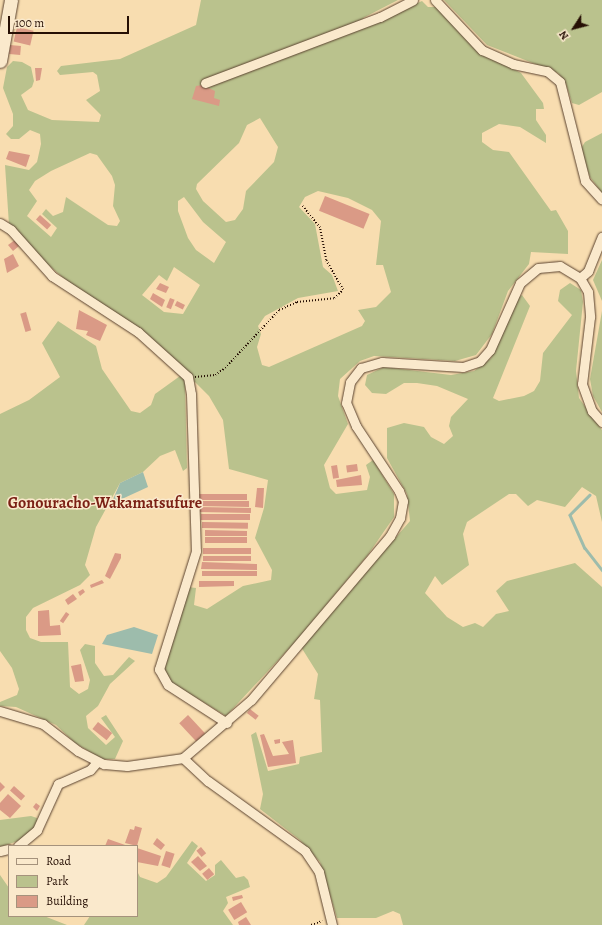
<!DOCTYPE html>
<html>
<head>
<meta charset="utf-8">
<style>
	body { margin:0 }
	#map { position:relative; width:602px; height:925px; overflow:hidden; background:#f8ddb0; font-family:Alegreya,serif }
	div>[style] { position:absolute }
	.green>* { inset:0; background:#bac28d }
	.water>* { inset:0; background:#9dbcac }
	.stream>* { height:2.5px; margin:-1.25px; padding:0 1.25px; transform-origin:1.25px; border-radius:1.25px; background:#9dbcac }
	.building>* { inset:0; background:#da9a86; transform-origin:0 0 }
	.path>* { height:1.5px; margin-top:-0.75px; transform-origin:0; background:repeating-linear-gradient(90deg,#260f04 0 1px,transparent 0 3px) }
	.roads { filter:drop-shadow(0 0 1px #5a422f) drop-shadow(0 0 1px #5a422f) }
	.street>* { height:9px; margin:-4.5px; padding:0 4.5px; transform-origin:4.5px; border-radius:4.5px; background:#fae9cc }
	.secondary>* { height:13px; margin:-6.5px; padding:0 6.5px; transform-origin:6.5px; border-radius:6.5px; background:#fae9cc }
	span { translate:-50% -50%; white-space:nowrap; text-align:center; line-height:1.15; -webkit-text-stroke:3px #fae9cc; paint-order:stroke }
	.quarter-label { font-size:16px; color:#7a1f14; font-weight:700 }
	.legend { position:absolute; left:8px; top:845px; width:130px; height:72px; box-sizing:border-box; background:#fae9cc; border:1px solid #a5927c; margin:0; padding:5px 7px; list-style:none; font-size:12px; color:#260f04 }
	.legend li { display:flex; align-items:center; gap:8px; height:20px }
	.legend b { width:20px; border:1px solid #a5927c }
	.north { position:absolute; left:554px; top:8px; width:40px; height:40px; -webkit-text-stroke:3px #fae9cc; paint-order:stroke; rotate:234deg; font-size:11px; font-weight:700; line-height:16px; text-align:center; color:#260f04 }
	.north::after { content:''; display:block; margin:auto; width:14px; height:18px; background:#260f04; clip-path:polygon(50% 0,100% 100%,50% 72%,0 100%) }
	.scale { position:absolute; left:8px; top:16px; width:121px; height:18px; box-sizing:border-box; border:2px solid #260f04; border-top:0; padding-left:5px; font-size:12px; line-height:14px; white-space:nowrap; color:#260f04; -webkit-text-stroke:3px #fae9cc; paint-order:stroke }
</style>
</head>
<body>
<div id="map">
	<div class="green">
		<div style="clip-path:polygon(evenodd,201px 0,398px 0,363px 18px,369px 26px,422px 1px,428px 7px,436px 7px,478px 51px,521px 73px,543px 103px,544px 109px,536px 109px,536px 120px,546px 135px,546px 143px,520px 127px,499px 124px,482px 133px,482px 142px,493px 150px,509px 152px,551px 211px,556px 210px,568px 231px,568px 254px,531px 252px,529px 264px,508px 291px,492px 334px,476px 355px,455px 361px,374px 356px,360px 361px,340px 379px,338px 396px,348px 424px,324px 465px,330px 488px,336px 494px,367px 490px,370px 477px,366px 465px,373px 460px,394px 494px,394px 517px,367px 556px,296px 641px,226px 716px,172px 683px,164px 671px,188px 587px,196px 588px,194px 605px,207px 609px,243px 586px,271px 580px,272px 570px,255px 538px,264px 508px,268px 480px,229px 469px,223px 420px,209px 396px,195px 382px,185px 387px,187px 468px,183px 471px,175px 450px,160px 456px,143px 472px,120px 483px,96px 527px,85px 565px,90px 575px,80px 585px,33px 608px,26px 617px,26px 630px,30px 638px,41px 642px,68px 642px,70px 687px,79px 694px,88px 689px,90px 680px,80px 650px,85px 644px,95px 646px,95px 663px,104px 676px,113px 675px,129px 657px,135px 661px,110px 684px,98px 706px,86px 716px,88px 728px,106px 745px,115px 737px,101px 718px,106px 715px,123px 741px,115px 759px,102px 759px,75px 743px,56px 725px,16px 707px,0 706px,0 702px,17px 695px,19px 689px,12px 668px,0 651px,0 414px,29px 400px,60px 377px,42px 343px,58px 321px,96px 346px,102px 369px,131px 411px,140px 413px,151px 405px,155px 394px,187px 371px,138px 327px,74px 287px,31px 250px,9px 225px,5px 165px,29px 170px,37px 162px,41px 144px,40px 134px,30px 130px,19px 139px,11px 139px,6px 134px,13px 126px,13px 114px,3px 88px,7px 67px,13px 61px,22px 62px,31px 67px,34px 81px,32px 87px,21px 95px,28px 110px,52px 120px,99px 122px,101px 115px,86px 100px,100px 91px,97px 75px,93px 72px,60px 75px,57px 71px,61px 66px,120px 59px,196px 25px,201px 0,260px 118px,278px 147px,274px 162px,246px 191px,243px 209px,235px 220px,226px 222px,203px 201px,196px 189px,197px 184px,239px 143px,247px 125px,260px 118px,201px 0,90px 153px,97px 155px,112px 176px,115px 185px,113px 206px,120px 221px,117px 226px,108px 225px,66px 197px,63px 212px,53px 216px,46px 209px,42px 214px,57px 228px,51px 237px,27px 216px,37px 201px,29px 190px,35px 181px,51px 171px,90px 153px,201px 0,318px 191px,348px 198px,372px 210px,381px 221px,376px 265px,383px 265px,391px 292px,376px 307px,358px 310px,365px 321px,362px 326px,269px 367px,262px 365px,257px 347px,261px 334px,258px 326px,265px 316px,298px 298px,338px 291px,332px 275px,323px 267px,315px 224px,299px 207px,305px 197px,318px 191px,201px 0,184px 197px,203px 222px,226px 242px,214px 263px,196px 250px,188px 238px,178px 211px,178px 201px,184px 197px,201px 0,174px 267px,200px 285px,183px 314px,164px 312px,142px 295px,159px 275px,167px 281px,174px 267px)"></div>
		<div style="clip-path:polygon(444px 0,602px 0,602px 92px,579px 105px,572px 103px,566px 84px,558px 73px,487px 45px)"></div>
		<div style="clip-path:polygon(602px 133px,602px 193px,590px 177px,580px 150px,585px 142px)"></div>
		<div style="clip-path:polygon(602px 260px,602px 301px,593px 280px)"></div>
		<div style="clip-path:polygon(570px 283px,581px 290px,583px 302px,576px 371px,579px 398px,602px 430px,602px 522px,596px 496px,582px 487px,565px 507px,537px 500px,528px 506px,516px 494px,509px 494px,467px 522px,463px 534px,469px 565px,442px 585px,435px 576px,425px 593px,447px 617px,463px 627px,475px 623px,483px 627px,496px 614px,509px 611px,496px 591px,507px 581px,575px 563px,602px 587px,602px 925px,403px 925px,400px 914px,393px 911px,376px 918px,337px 918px,320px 862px,300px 840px,260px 809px,263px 794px,251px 735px,256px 732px,268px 771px,299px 764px,300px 757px,322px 752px,320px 700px,314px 699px,318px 674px,301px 647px,410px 521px,407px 494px,387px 458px,387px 428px,404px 423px,424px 427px,431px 437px,444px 444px,453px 436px,449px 426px,451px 417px,468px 399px,437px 386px,417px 383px,404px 383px,386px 394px,372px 393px,365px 385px,367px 375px,384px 367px,451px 375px,474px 371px,491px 358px,516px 300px,522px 295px,530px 306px,493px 398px,499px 401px,524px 396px,534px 391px,540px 381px,543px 353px,572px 315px,558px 301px,560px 290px)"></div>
		<div style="clip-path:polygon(602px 311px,602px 412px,593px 396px,590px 379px)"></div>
		<div style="clip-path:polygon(31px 816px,37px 818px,37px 825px,21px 840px,0 847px,0 820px)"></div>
		<div style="clip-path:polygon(192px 841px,198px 846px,187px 863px,206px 881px,215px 875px,215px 865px,221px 860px,236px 878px,244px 876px,248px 880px,250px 887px,226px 897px,228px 903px,223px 911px,233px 925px,84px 925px,90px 916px,137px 916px,137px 871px,140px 877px,157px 883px,166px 877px)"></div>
		<div style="clip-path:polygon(0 875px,9px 888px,9px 916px,44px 916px,67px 925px,0 925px)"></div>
	</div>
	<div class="water">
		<div style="clip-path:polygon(143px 472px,148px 487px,111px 504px,120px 483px)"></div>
		<div style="clip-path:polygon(134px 627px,158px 635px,152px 654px,102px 644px,107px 635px)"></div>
	</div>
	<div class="stream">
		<div style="left:590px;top:495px;width:28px;rotate:135deg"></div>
		<div style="left:570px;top:515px;width:36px;rotate:66deg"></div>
		<div style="left:585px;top:548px;width:28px;rotate:52deg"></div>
	</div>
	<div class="building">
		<div style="left:17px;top:27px;width:17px;height:15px;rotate:13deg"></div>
		<div style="left:10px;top:45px;width:11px;height:9px;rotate:5deg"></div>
		<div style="clip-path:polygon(35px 68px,42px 68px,40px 80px,36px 81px)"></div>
		<div style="clip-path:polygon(202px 85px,215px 91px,214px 98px,220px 100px,219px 106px,192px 99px,196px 86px)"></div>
		<div style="clip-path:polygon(9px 151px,30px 155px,26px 167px,6px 159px)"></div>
		<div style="left:325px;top:196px;width:48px;height:16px;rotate:22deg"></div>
		<div style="left:40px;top:215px;width:15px;height:6px;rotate:42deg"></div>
		<div style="clip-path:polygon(15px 240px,19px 246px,13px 251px,8px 245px)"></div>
		<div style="clip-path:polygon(13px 254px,19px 266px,7px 273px,4px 259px)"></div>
		<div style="clip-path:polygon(160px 283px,169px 287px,166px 293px,156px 289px)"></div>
		<div style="clip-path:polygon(153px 293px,165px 300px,162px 307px,150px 299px)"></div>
		<div style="left:170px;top:298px;width:5px;height:10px;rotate:22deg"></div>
		<div style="left:177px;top:301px;width:9px;height:5px;rotate:27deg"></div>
		<div style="clip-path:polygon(79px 310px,107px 325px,100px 341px,86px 335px,88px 331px,76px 329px)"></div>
		<div style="left:26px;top:312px;width:19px;height:6px;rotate:74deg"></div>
		<div style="left:357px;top:464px;width:7px;height:11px;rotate:82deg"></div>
		<div style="left:337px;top:465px;width:13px;height:6px;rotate:81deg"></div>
		<div style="clip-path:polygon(361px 475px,362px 485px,337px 487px,336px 480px)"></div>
		<div style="clip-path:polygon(257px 488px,264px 488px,263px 508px,255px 507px)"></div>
		<div style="left:199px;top:494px;width:48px;height:6px"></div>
		<div style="clip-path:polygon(199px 501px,249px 501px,249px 507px,199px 506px)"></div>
		<div style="left:200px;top:507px;width:51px;height:5px;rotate:1deg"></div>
		<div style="left:201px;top:514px;width:49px;height:6px"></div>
		<div style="left:202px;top:522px;width:46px;height:6px;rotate:1deg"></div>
		<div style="clip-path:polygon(205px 530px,247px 531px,247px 536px,205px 536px)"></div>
		<div style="left:205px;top:537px;width:42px;height:6px"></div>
		<div style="left:203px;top:548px;width:48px;height:6px"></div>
		<div style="clip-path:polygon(115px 553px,121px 554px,121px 558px,110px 579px,105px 576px)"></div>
		<div style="left:203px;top:556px;width:48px;height:5px"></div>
		<div style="clip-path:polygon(202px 562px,257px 564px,257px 570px,201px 569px)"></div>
		<div style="left:202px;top:571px;width:55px;height:5px"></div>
		<div style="clip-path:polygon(102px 580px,104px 583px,91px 588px,90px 585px)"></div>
		<div style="clip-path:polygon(199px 581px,234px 581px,234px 586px,199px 587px)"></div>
		<div style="clip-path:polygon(83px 589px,85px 592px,80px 596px,78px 592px)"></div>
		<div style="clip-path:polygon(73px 594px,77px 599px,68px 605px,65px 600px)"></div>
		<div style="clip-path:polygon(49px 610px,50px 626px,60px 625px,61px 635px,38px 636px,38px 611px)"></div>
		<div style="left:66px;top:612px;width:4px;height:11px;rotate:34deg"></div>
		<div style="clip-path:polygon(81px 664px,84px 681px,75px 682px,71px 666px)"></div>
		<div style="left:250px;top:709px;width:11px;height:5px;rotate:38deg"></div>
		<div style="left:188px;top:715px;width:25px;height:12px;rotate:47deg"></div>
		<div style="left:98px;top:722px;width:18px;height:9px;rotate:38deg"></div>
		<div style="clip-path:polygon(264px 734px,273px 756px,289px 754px,282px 742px,293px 740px,296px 763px,268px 767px,260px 735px)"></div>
		<div style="clip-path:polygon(280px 739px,280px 743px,275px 744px,274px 740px)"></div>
		<div style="clip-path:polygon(0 782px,5px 787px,0 792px)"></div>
		<div style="left:14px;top:786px;width:15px;height:6px;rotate:42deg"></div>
		<div style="clip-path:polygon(8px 794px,21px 806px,10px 818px,0 810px,0 803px)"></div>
		<div style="clip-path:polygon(36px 803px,40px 806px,37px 811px,33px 807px)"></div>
		<div style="clip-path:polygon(135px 826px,142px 828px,137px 846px,125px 843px,130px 829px,134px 830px)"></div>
		<div style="clip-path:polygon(157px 838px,165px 845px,161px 850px,153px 844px)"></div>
		<div style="clip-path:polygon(108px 839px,128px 846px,105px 846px)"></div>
		<div style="left:201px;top:847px;width:8px;height:6px;rotate:50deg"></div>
		<div style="clip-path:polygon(137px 848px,161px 856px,158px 866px,137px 862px)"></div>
		<div style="left:166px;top:851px;width:9px;height:15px;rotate:18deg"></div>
		<div style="clip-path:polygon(198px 856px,207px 866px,200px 871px,191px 862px)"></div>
		<div style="left:209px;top:868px;width:8px;height:9px;rotate:50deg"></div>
		<div style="clip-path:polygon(242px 895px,243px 898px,233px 901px,232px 897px)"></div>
		<div style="left:241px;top:902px;width:12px;height:15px;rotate:59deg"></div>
		<div style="clip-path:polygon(246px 917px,251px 925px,239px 925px,238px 922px)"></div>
	</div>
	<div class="path">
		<div style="left:195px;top:377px;width:20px;rotate:-6deg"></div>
		<div style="left:215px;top:375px;width:12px;rotate:-35deg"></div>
		<div style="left:225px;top:368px;width:79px;rotate:-47deg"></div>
		<div style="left:279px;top:310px;width:20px;rotate:-24deg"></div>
		<div style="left:297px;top:302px;width:37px;rotate:-6deg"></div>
		<div style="left:334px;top:298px;width:12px;rotate:-42deg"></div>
		<div style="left:343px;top:290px;width:34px;rotate:-120deg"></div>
		<div style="left:326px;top:260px;width:33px;rotate:-101deg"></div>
		<div style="left:320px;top:228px;width:28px;rotate:-129deg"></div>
		<div style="left:311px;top:925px;width:12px;rotate:-20deg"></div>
	</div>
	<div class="roads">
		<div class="street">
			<div style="left:435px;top:0;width:69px;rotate:46.8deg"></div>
			<div style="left:482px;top:50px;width:34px;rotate:24deg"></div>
			<div style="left:513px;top:64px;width:35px;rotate:12deg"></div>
			<div style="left:547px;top:71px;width:17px;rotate:40deg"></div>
			<div style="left:560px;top:82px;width:102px;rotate:75.8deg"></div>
			<div style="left:585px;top:181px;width:25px;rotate:48deg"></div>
			<div style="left:205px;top:83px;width:187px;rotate:-20.7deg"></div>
			<div style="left:380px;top:17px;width:37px;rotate:-27deg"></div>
			<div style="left:0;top:223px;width:13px;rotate:32deg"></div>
			<div style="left:11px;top:230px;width:62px;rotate:48.3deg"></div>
			<div style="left:52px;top:276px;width:103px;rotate:33.1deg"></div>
			<div style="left:138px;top:332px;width:67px;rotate:42deg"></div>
			<div style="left:188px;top:377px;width:17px;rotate:80deg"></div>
			<div style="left:191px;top:394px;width:157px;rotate:88.2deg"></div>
			<div style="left:196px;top:551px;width:124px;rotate:107.4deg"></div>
			<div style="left:159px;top:669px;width:18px;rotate:61deg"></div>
			<div style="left:168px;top:685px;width:70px;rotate:32.8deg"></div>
			<div style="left:580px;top:278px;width:11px;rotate:-41deg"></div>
			<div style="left:588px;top:271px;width:37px;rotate:-68deg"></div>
			<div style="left:0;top:711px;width:45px;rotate:16.8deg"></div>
			<div style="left:43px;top:724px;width:44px;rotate:37.6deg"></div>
			<div style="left:78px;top:751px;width:29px;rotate:27deg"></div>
			<div style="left:104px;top:764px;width:23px;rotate:5deg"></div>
			<div style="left:127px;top:766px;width:57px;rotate:-8.1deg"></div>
			<div style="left:183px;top:758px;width:34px;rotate:43deg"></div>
			<div style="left:208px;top:781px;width:120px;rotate:35.8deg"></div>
			<div style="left:305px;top:851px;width:25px;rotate:56deg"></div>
			<div style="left:319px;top:872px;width:55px;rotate:76.2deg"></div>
			<div style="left:183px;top:758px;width:89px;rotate:-40.5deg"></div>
			<div style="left:251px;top:700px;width:215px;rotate:-49.7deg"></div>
			<div style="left:390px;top:536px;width:21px;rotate:-61deg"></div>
			<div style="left:400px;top:518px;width:17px;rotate:-80deg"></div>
			<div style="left:403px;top:501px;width:11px;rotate:-112deg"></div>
			<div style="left:399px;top:491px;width:78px;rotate:-123.5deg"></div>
			<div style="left:356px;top:426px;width:25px;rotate:-113deg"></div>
			<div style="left:346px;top:403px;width:21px;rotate:-79deg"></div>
			<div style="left:350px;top:382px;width:18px;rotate:-52deg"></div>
			<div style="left:361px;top:368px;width:22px;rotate:-16deg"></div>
			<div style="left:382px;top:362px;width:81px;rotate:3.5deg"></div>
			<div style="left:463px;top:367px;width:18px;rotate:-19deg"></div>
			<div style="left:480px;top:361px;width:15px;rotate:-48deg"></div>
			<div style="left:490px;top:350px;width:73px;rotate:-65.9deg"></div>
			<div style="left:520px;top:283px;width:23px;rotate:-40deg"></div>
			<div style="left:538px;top:268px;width:22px;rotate:-5deg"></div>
			<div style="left:560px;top:266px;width:23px;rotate:31deg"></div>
			<div style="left:580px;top:278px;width:16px;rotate:60deg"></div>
			<div style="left:588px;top:292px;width:25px;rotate:85deg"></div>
			<div style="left:590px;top:317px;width:67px;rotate:96.8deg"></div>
			<div style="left:582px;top:384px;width:29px;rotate:70deg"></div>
			<div style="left:592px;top:411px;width:15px;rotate:48deg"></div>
			<div style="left:18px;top:846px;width:25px;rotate:-40deg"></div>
			<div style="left:37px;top:830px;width:51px;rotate:-65.5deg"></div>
			<div style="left:58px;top:784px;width:35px;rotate:-24deg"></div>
			<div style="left:90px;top:770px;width:11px;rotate:-49deg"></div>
			<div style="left:0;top:851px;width:9px;rotate:-13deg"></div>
		</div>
		<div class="secondary">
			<div style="left:0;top:61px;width:62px;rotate:-79.8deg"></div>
		</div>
	</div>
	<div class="quarter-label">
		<span style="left:105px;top:503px">Gonouracho-Wakamatsufure</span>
	</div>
	<ul class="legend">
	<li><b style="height:5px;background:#fae9cc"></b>Road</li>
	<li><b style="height:11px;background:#bac28d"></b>Park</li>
	<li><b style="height:11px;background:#da9a86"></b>Building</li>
	</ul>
	<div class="north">N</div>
	<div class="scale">100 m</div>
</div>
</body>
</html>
